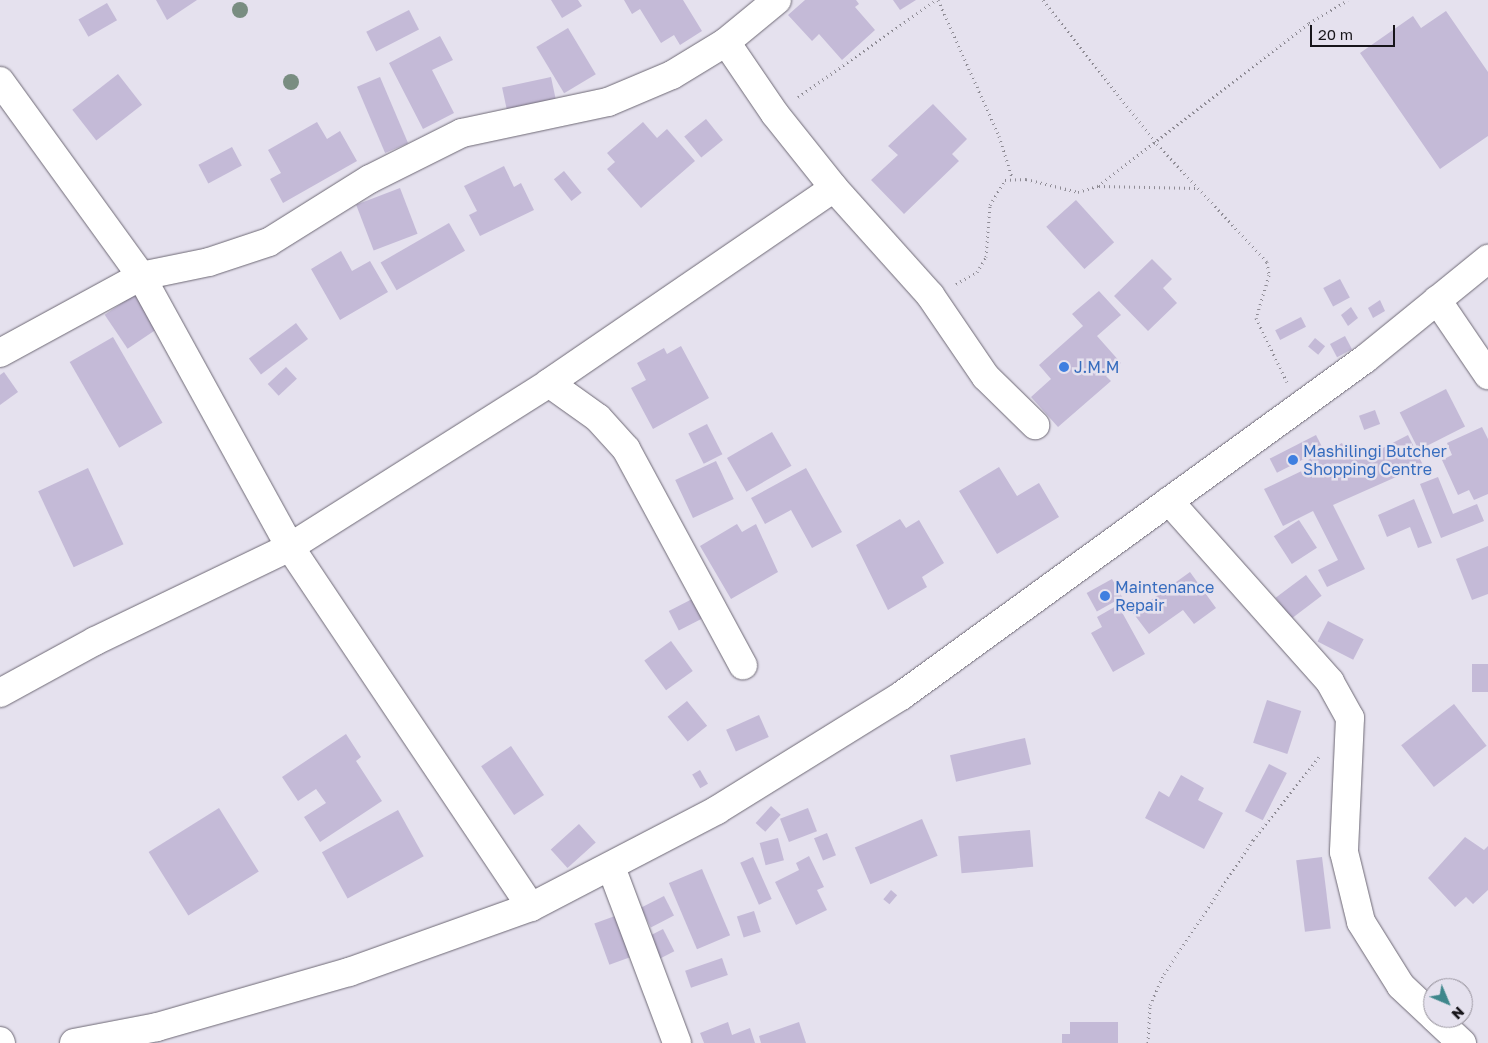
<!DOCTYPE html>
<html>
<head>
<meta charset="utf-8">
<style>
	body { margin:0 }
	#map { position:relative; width:1488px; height:1043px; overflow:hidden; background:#e5e1ee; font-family:"Golos Text",sans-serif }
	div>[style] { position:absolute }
	.building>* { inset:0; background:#c4bad7; transform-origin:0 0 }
	.path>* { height:3px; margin-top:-1.5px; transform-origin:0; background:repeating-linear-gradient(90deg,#8f8c95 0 1px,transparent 0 5px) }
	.roads { filter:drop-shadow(0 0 1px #6e6975) drop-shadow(0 0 1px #6e6975) }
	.street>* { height:28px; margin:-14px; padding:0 14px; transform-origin:14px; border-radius:14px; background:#fff }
	.trees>* { width:16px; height:16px; margin:-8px; border-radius:50%; background:#798d81 }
	.dots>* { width:14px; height:14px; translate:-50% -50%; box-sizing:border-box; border:2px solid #e5e1ee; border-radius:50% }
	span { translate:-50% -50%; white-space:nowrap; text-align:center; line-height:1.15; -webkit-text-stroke:5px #e5e1ee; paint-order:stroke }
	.shop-label { font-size:16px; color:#366cbe }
	.left { translate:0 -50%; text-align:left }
	.north { position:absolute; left:1423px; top:978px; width:50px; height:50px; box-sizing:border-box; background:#e5e1ee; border:1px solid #938f99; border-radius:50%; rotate:135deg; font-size:14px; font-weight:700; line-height:20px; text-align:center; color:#17151a }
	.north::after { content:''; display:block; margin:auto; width:18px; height:22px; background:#3f878c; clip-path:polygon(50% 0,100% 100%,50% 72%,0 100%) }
	.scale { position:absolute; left:1310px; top:25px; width:85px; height:22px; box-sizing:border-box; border:2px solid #17151a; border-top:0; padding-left:6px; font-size:15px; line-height:18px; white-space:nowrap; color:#17151a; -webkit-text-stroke:4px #e5e1ee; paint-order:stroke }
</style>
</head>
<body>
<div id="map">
	<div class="building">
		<div style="clip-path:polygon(156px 0,197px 0,167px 20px)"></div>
		<div style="clip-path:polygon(551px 0,578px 0,582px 6px,562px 18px)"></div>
		<div style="clip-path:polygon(624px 0,683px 0,702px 31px,680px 45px,674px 35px,661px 43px,640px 9px,632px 14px)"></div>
		<div style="clip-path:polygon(805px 0,856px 0,859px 4px,855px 7px,875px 30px,842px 60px,819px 34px,812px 41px,788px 15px)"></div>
		<div style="clip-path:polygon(893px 0,916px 0,900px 10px)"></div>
		<div style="left:107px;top:3px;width:20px;height:33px;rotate:60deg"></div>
		<div style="left:409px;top:10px;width:22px;height:48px;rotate:63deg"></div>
		<div style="clip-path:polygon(1446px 11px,1488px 72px,1488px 136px,1440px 169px,1360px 53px,1413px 16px,1421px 28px)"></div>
		<div style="left:568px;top:28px;width:54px;height:37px;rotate:59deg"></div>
		<div style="clip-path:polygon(440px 36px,453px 60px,432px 70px,454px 113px,423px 129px,389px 63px)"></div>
		<div style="left:118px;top:74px;width:39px;height:58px;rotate:52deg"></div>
		<div style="left:380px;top:77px;width:72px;height:25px;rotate:67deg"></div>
		<div style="left:551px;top:77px;width:25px;height:50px;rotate:78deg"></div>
		<div style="clip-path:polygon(933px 104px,967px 139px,952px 154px,959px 161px,904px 214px,871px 180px,898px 155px,888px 146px)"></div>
		<div style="left:706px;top:119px;width:27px;height:28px;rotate:51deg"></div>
		<div style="clip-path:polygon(317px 122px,327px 139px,340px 131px,357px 161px,283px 203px,270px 179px,281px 173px,268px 150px)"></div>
		<div style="clip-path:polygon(643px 122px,657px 138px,667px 129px,695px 161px,641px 208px,607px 169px,615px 162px,607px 153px)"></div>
		<div style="left:232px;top:147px;width:21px;height:38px;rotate:62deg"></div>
		<div style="clip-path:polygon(504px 166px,514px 187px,521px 183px,534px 210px,480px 236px,469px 215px,477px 211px,464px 186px)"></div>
		<div style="left:564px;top:171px;width:28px;height:13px;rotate:51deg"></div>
		<div style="left:400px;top:188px;width:49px;height:47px;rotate:69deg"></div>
		<div style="left:1076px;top:200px;width:57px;height:40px;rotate:48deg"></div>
		<div style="left:449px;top:223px;width:32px;height:79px;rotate:60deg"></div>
		<div style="clip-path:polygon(341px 251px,352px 271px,370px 261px,388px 292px,340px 320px,311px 269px)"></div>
		<div style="clip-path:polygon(1152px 259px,1172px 279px,1163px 288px,1177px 303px,1148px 331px,1114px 296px)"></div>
		<div style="left:1340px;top:279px;width:21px;height:19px;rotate:62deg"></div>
		<div style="clip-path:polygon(1099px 291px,1121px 315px,1097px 336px,1121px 363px,1106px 376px,1111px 381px,1058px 427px,1031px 397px,1051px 379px,1039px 365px,1083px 326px,1072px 314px)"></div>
		<div style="left:137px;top:293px;width:41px;height:39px;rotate:56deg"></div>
		<div style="clip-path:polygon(1380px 300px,1385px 311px,1373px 318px,1368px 308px)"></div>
		<div style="clip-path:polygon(1351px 307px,1358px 318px,1348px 326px,1341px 315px)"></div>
		<div style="left:1301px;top:317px;width:11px;height:29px;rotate:63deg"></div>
		<div style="left:296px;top:323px;width:20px;height:59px;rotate:53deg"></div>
		<div style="left:1345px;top:336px;width:15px;height:17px;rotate:62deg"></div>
		<div style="left:113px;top:337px;width:99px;height:50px;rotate:60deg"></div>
		<div style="left:1315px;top:338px;width:13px;height:11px;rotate:39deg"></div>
		<div style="clip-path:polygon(681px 346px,709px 398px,653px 429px,631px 388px,646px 380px,637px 363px,664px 348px,667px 354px)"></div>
		<div style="left:286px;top:367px;width:16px;height:25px;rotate:47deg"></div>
		<div style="clip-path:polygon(4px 372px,18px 392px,0 405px,0 375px)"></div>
		<div style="left:1446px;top:389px;width:42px;height:52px;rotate:63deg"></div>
		<div style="left:1375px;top:410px;width:15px;height:17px;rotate:70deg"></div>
		<div style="left:707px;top:424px;width:34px;height:21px;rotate:63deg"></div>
		<div style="clip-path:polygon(1482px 427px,1488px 439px,1488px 494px,1474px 500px,1469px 490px,1458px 495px,1442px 460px,1452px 455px,1447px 443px)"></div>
		<div style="left:772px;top:432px;width:39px;height:52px;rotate:60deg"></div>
		<div style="left:1316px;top:435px;width:16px;height:52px;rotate:63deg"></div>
		<div style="clip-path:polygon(1408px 435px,1423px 465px,1333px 505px,1365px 569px,1327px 587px,1318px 570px,1338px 560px,1313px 511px,1283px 526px,1264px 489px,1312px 466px,1308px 460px,1342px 443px,1349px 457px,1372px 446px,1375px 452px)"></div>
		<div style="left:716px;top:461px;width:42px;height:45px;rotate:65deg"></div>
		<div style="clip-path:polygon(999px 467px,1017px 496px,1039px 483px,1059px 517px,997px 554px,959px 491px)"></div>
		<div style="left:88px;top:468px;width:84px;height:55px;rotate:65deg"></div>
		<div style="clip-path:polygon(806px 468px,842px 532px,812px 548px,791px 510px,765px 524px,751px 498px)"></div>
		<div style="clip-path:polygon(1438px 477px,1453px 514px,1477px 504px,1484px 521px,1441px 538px,1420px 484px)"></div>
		<div style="clip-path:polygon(1414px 499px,1432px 543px,1418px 548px,1410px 527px,1387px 537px,1378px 515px)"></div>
		<div style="clip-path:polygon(900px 519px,906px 528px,919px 520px,944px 563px,922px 577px,927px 587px,888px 610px,856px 545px)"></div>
		<div style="left:1299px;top:520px;width:33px;height:30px;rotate:57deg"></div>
		<div style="clip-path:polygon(737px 524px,742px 532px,756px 524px,778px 572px,731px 599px,700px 546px)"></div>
		<div style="clip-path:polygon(1488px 546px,1488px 594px,1472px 600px,1456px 559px)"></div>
		<div style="clip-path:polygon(1190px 572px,1216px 608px,1194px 624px,1183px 610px,1149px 634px,1133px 613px)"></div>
		<div style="left:1306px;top:575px;width:26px;height:38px;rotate:53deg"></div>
		<div style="left:1112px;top:579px;width:21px;height:29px;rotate:61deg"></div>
		<div style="left:700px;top:595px;width:22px;height:35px;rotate:63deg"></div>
		<div style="clip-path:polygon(1118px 605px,1145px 654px,1113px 672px,1091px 633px,1102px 627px,1097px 617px)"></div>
		<div style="left:1328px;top:621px;width:40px;height:23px;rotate:27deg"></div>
		<div style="left:671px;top:641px;width:37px;height:33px;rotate:54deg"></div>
		<div style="left:1488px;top:664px;width:28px;height:16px;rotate:90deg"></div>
		<div style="left:1267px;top:700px;width:36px;height:45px;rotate:18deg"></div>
		<div style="left:687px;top:701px;width:32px;height:25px;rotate:51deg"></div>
		<div style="left:1454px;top:704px;width:53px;height:67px;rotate:52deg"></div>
		<div style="left:759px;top:715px;width:24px;height:36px;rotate:66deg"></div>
		<div style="clip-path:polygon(346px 734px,361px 757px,356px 761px,382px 801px,320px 842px,304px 817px,326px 803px,316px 789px,298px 801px,282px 777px)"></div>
		<div style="left:1025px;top:738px;width:27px;height:77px;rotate:77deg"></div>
		<div style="left:511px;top:746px;width:59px;height:36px;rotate:56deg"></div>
		<div style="left:1269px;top:764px;width:20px;height:53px;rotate:27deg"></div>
		<div style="left:700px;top:770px;width:16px;height:9px;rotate:60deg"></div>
		<div style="clip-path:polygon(1181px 775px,1204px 788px,1198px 800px,1223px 813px,1204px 849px,1145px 818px,1159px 791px,1169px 797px)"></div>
		<div style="left:771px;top:806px;width:13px;height:23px;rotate:42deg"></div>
		<div style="left:219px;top:808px;width:75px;height:83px;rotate:58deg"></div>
		<div style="left:808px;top:808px;width:25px;height:30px;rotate:69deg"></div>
		<div style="left:398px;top:810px;width:53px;height:87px;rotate:61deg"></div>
		<div style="left:922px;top:819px;width:40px;height:73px;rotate:67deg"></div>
		<div style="left:579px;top:824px;width:25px;height:38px;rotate:48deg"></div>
		<div style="left:1030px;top:830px;width:37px;height:72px;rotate:85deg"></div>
		<div style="left:827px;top:833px;width:24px;height:14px;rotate:68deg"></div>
		<div style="clip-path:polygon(1465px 837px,1484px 850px,1488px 846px,1488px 890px,1473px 904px,1466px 897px,1455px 907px,1428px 878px)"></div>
		<div style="left:778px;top:838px;width:23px;height:19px;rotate:75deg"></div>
		<div style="clip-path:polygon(809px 856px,824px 887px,817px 890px,827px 910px,796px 925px,775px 882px,799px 870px,796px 863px)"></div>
		<div style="left:753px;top:857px;width:46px;height:14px;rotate:66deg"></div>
		<div style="left:1322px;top:857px;width:72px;height:26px;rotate:83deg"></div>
		<div style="left:702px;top:869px;width:72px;height:36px;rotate:67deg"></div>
		<div style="left:891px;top:890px;width:8px;height:12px;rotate:40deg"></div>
		<div style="left:664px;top:896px;width:22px;height:26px;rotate:63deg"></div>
		<div style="left:754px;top:911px;width:22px;height:18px;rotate:72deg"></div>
		<div style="left:615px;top:916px;width:44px;height:22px;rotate:70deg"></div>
		<div style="left:663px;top:929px;width:25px;height:16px;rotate:63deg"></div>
		<div style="left:722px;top:958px;width:18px;height:39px;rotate:71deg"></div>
		<div style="clip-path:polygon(728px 1022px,732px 1035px,750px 1028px,755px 1043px,704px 1043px,700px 1033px)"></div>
		<div style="clip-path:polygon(799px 1022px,806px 1043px,761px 1043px,759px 1036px)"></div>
		<div style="clip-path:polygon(1070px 1022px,1118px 1022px,1118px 1043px,1062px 1043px,1062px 1034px,1070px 1034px)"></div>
	</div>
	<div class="path">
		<div style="left:938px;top:0;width:149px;rotate:65.8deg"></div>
		<div style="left:999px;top:136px;width:43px;rotate:72.4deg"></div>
		<div style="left:1043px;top:0;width:184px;rotate:51.6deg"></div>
		<div style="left:1157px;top:144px;width:161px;rotate:47deg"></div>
		<div style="left:1267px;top:262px;width:13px;rotate:81deg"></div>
		<div style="left:1269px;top:275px;width:45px;rotate:106.8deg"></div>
		<div style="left:1256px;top:318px;width:71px;rotate:64.2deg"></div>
		<div style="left:798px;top:97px;width:169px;rotate:-35.1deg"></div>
		<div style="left:1099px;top:186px;width:98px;rotate:1.2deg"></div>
		<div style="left:956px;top:284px;width:24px;rotate:-30deg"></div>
		<div style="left:977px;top:272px;width:17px;rotate:-59deg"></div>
		<div style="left:986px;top:257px;width:52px;rotate:-85.6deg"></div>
		<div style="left:990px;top:205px;width:29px;rotate:-59deg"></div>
		<div style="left:1005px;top:180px;width:21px;rotate:-3deg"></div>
		<div style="left:1026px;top:179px;width:54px;rotate:14deg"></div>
		<div style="left:1078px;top:192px;width:21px;rotate:-17deg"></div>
		<div style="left:1098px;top:186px;width:267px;rotate:-37.7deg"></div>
		<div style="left:1309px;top:23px;width:45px;rotate:-30.5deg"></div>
		<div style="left:1148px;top:1043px;width:38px;rotate:-87deg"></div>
		<div style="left:1150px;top:1005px;width:34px;rotate:-66deg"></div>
		<div style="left:1164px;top:974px;width:161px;rotate:-56.4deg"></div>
		<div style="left:1253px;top:840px;width:106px;rotate:-51.5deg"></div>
	</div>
	<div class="roads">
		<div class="street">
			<div style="left:726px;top:42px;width:87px;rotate:55.8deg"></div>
			<div style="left:775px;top:114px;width:95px;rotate:51.4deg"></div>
			<div style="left:834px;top:188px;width:144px;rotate:48.1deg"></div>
			<div style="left:930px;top:295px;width:99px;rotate:55.7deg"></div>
			<div style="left:986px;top:377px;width:69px;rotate:44.4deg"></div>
			<div style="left:0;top:81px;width:241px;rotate:54.1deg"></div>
			<div style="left:141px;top:276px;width:309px;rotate:61.2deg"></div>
			<div style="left:290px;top:547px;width:433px;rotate:56.2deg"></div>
			<div style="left:1437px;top:300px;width:91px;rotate:55.8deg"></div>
			<div style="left:0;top:353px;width:161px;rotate:-28.6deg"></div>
			<div style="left:141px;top:276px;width:69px;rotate:-11.6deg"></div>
			<div style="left:209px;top:262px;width:63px;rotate:-18.4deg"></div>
			<div style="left:269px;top:242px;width:119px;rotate:-32deg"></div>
			<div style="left:370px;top:179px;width:103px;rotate:-26.6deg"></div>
			<div style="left:462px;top:133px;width:149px;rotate:-12deg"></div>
			<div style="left:608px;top:102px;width:69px;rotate:-22.9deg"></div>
			<div style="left:672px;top:75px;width:63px;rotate:-31.4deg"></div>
			<div style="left:726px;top:42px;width:66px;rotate:-39.5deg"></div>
			<div style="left:549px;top:383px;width:60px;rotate:35.5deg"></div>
			<div style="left:598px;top:418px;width:42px;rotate:47.9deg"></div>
			<div style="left:626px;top:449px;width:246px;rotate:61.6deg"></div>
			<div style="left:1169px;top:501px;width:242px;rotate:48.3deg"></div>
			<div style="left:1330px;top:682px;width:41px;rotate:60.9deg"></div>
			<div style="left:1350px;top:718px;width:134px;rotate:92.6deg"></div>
			<div style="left:1344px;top:852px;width:72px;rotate:76.3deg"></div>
			<div style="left:1361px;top:922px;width:75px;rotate:58deg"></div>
			<div style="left:1401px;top:986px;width:44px;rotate:43.2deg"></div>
			<div style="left:0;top:693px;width:108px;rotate:-28.7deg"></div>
			<div style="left:95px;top:641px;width:216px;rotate:-25.7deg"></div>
			<div style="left:290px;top:547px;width:307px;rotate:-32.3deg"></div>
			<div style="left:549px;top:383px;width:345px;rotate:-34.4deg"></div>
			<div style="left:611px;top:867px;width:188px;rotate:69.4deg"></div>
			<div style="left:1435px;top:1018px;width:37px;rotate:43deg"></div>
			<div style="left:0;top:1041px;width:2px;rotate:63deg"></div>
			<div style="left:74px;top:1043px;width:85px;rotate:-10.9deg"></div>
			<div style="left:157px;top:1027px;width:200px;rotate:-16deg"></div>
			<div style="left:349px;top:972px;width:193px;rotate:-19.7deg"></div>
			<div style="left:531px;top:907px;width:210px;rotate:-27.5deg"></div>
			<div style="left:717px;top:810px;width:216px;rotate:-31.8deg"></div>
			<div style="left:901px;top:696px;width:573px;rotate:-35.99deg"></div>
			<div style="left:1365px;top:359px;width:159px;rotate:-39.1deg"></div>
		</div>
	</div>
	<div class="trees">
		<div style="left:240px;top:10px"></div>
		<div style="left:291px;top:82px"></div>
	</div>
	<div class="dots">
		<div style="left:1064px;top:367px;background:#3f7fe0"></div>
		<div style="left:1293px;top:460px;background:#3f7fe0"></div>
		<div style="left:1105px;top:596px;background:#3f7fe0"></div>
	</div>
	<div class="shop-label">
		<span class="left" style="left:1074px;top:367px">J.M.M</span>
		<span class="left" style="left:1303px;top:460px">Mashilingi Butcher<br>Shopping Centre</span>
		<span class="left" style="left:1115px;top:596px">Maintenance<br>Repair</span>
	</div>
	<div class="north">N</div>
	<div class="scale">20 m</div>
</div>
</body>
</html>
